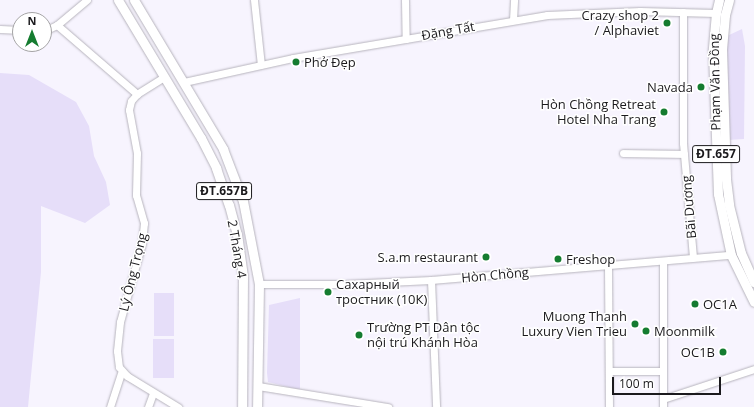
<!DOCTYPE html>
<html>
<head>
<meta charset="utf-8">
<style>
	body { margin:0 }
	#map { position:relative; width:754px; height:407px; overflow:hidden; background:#f7f4fe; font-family:"Open Sans",sans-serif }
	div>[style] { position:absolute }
	.green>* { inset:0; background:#e6def9; transform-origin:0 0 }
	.roads { filter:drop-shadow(0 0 1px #b7b4bd) drop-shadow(0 0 1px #b7b4bd) }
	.minor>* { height:7px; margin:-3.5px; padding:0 3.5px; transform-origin:3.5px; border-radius:3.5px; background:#fff }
	.major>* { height:9px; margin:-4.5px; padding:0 4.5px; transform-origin:4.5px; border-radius:4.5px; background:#fff }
	.dots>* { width:11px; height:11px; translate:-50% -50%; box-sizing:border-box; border:2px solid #fff; border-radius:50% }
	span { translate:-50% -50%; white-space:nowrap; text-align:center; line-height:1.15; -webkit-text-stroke:3px #fff; paint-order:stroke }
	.shield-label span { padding:1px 3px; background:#fff; border:1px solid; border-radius:3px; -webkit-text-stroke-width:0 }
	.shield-label { font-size:12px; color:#1b1a1d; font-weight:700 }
	.poi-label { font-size:13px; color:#1b1a1d }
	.right { translate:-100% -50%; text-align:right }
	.left { translate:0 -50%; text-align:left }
	.street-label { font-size:13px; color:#1b1a1d }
	.north { position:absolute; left:12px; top:12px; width:40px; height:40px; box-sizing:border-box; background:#fff; border:1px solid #a4a3a5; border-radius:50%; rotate:0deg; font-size:11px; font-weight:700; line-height:16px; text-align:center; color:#1b1a1d }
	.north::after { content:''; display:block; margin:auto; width:14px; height:18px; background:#157c30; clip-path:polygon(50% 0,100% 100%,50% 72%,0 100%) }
	.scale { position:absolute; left:612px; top:377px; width:109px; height:18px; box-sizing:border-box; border:2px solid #1b1a1d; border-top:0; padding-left:5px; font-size:12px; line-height:14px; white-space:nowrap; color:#1b1a1d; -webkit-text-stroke:3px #fff; paint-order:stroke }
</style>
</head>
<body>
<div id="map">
	<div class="green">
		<div style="clip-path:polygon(742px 29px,745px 46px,744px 139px,728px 140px,727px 36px)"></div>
		<div style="clip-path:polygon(0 73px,29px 75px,76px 102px,89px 126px,94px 156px,106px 182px,110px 205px,85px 223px,41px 206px,41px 272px,28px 407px,0 407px)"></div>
		<div style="left:154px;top:293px;width:20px;height:43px"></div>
		<div style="clip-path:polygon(300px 298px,300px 390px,268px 382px,267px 373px,269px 305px)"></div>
		<div style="left:153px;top:339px;width:21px;height:39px"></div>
	</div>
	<div class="roads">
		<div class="minor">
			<div style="left:254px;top:0;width:65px;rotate:83.9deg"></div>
			<div style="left:405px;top:0;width:39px;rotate:89deg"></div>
			<div style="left:683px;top:12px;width:131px;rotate:90deg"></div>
			<div style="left:683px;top:143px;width:115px;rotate:85deg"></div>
			<div style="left:513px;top:20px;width:20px;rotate:-87deg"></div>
			<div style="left:57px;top:25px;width:106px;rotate:40.8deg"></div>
			<div style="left:0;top:29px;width:20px;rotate:3deg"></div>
			<div style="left:44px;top:31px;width:14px;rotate:-25deg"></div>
			<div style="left:57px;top:25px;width:39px;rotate:-40deg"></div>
			<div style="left:164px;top:77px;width:32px;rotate:148deg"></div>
			<div style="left:137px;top:94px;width:9px;rotate:131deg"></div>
			<div style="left:131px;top:101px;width:9px;rotate:103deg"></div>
			<div style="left:129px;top:110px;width:44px;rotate:79.5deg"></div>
			<div style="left:137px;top:153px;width:42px;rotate:91.4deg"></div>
			<div style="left:136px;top:195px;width:29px;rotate:74deg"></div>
			<div style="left:144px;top:223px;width:20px;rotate:96deg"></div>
			<div style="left:142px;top:243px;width:82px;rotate:105.6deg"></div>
			<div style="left:120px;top:322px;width:29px;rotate:96deg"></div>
			<div style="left:117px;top:351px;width:16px;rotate:83deg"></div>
			<div style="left:119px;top:367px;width:12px;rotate:48deg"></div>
			<div style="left:127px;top:376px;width:60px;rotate:31.3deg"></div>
			<div style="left:184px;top:82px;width:112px;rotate:-12.4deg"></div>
			<div style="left:293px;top:58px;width:258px;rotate:-9.6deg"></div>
			<div style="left:547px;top:15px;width:93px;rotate:-2.5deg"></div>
			<div style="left:640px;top:11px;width:76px;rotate:1.5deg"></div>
			<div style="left:623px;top:153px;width:61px;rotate:0.9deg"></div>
			<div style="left:663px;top:261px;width:146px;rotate:90deg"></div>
			<div style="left:608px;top:265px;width:142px;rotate:89.6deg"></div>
			<div style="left:431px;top:280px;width:127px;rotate:87.7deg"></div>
			<div style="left:259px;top:284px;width:86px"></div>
			<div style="left:345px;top:284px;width:86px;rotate:-2.7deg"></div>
			<div style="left:431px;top:280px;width:301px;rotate:-4.8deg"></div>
			<div style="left:609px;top:371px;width:54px"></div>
			<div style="left:258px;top:386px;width:132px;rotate:9.2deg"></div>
			<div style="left:663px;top:399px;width:96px;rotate:-18.2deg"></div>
			<div style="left:110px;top:407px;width:38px;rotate:-72deg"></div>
			<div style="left:148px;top:407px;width:15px;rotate:-70deg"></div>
		</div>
		<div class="major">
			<div style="left:118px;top:0;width:161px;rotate:59deg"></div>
			<div style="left:201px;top:138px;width:34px;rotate:63deg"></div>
			<div style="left:216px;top:168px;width:39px;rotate:71deg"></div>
			<div style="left:229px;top:205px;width:30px;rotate:75deg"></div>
			<div style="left:237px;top:234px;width:42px;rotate:81.9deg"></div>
			<div style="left:243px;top:276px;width:131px;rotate:90.4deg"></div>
			<div style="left:134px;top:0;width:174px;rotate:59.1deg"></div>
			<div style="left:223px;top:149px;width:56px;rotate:69deg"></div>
			<div style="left:243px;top:201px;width:85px;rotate:79.1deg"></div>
			<div style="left:259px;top:284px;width:123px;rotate:90.9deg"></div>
			<div style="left:719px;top:0;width:13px;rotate:103deg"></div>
			<div style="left:716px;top:13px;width:38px;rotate:95deg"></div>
			<div style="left:713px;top:51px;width:143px;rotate:88deg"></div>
			<div style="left:718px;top:194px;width:62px;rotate:78deg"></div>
			<div style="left:731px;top:255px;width:52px;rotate:63.9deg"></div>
			<div style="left:729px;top:0;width:16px;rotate:105deg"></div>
			<div style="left:725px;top:15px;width:35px;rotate:95deg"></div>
			<div style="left:722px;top:50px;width:129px;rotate:88.2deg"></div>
			<div style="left:726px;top:179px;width:26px;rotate:83deg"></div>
			<div style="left:729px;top:205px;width:49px;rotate:76deg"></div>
			<div style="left:741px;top:253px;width:32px;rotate:66deg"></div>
		</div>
	</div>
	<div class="dots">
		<div style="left:667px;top:23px;background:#157c30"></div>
		<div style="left:296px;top:62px;background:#157c30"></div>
		<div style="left:701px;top:87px;background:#157c30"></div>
		<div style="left:664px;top:112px;background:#157c30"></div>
		<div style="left:486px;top:257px;background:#157c30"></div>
		<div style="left:558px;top:259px;background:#157c30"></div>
		<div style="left:328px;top:292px;background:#157c30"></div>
		<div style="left:695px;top:304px;background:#157c30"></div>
		<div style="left:635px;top:324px;background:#157c30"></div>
		<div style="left:646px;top:331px;background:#157c30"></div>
		<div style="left:359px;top:335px;background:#157c30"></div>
		<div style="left:723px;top:352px;background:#157c30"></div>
	</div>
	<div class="shield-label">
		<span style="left:716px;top:154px">ĐT.657</span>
		<span style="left:224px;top:191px">ĐT.657B</span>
	</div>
	<div class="poi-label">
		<span class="right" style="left:659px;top:23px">Crazy shop 2<br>/ Alphaviet</span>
		<span class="left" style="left:304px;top:62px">Phở Đẹp</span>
		<span class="right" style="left:693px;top:87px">Navada</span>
		<span class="right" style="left:656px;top:112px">Hòn Chồng Retreat<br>Hotel Nha Trang</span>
		<span class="right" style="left:478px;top:257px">S.a.m restaurant</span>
		<span class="left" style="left:566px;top:259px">Freshop</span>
		<span class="left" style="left:336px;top:292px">Сахарный<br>тростник (10К)</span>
		<span class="left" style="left:703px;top:304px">OC1A</span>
		<span class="right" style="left:627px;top:324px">Muong Thanh<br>Luxury Vien Trieu</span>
		<span class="left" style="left:367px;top:335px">Trường PT Dân tộc<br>nội trú Khánh Hòa</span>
		<span class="left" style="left:654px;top:331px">Moonmilk</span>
		<span class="right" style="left:715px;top:352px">OC1B</span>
	</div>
	<div class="street-label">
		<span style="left:448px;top:31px;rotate:-10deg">Đặng Tất</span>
		<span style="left:715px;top:82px;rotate:-91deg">Phạm Văn Đồng</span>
		<span style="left:689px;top:207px;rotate:-95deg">Bãi Dương</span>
		<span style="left:237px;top:249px;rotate:80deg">2 Tháng 4</span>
		<span style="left:133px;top:272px;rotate:-76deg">Lý Ông Trọng</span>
		<span style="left:495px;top:275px;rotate:-5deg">Hòn Chồng</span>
	</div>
	<div class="north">N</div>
	<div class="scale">100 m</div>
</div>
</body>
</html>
